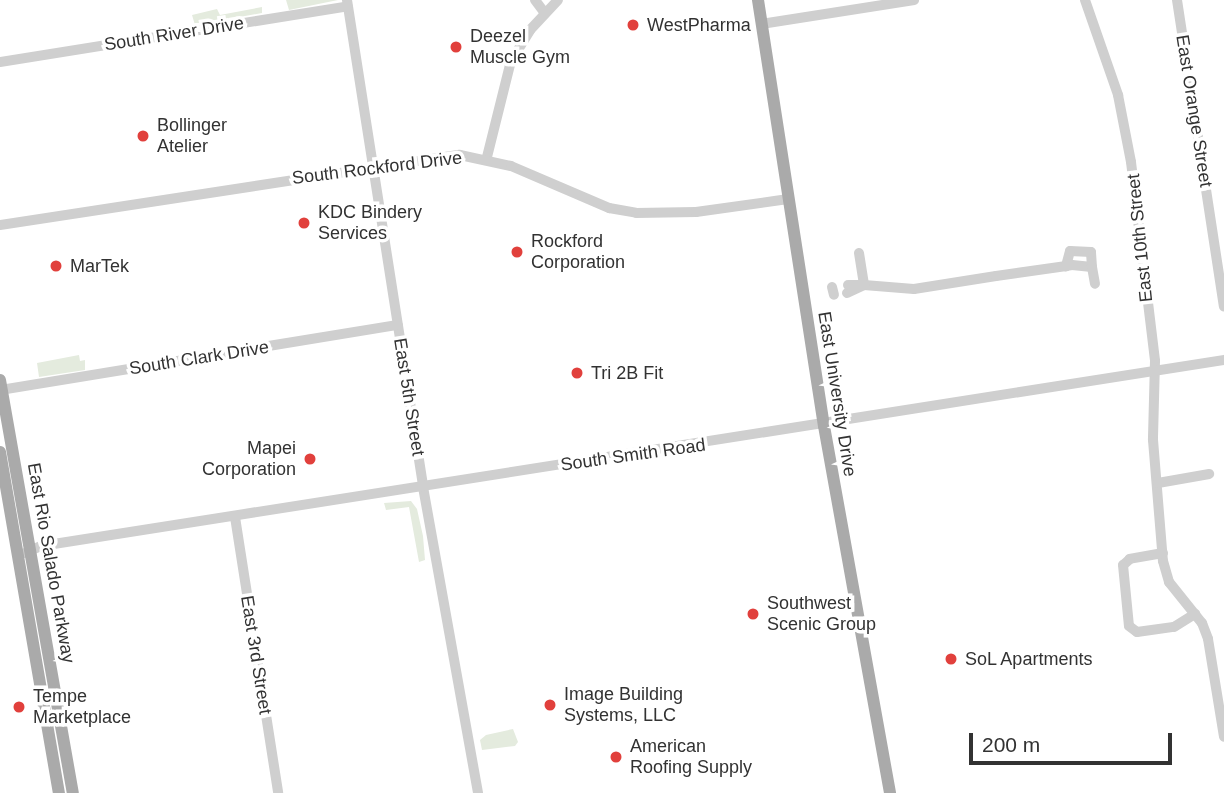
<!DOCTYPE html>
<html>
<head>
<meta charset="utf-8">
<style>
	body { margin:0 }
	#map { position:relative; width:1224px; height:793px; overflow:hidden; background:#fff; font-family:Helvetica,sans-serif }
	div>[style] { position:absolute }
	.green>* { inset:0; background:#e4ebde }
	.minor>* { height:10px; margin:-5px; padding:0 5px; transform-origin:5px; border-radius:5px; background:#cfcfcf }
	.major>* { height:12px; margin:-6px; padding:0 6px; transform-origin:6px; border-radius:6px; background:#aaa }
	.dots>* { width:19px; height:19px; translate:-50% -50%; box-sizing:border-box; border:4px solid #fff; border-radius:50% }
	span { translate:-50% -50%; white-space:nowrap; text-align:center; line-height:1.15; -webkit-text-stroke:7px #fff; paint-order:stroke }
	.poi-label { font-size:18px; color:#323232 }
	.left { translate:0 -50%; text-align:left }
	.right { translate:-100% -50%; text-align:right }
	.street-label { font-size:18px; color:#323232 }
	.scale { position:absolute; left:969px; top:733px; width:203px; height:32px; box-sizing:border-box; border:4px solid #323232; border-top:0; padding-left:9px; font-size:21px; line-height:24px; white-space:nowrap; color:#323232; -webkit-text-stroke:5px #fff; paint-order:stroke }
</style>
</head>
<body>
<div id="map">
	<div class="green">
		<div style="clip-path:polygon(286px 0,338px 0,289px 10px)"></div>
		<div style="clip-path:polygon(262px 7px,262px 13px,195px 25px,192px 15px,217px 9px,220px 15px)"></div>
		<div style="clip-path:polygon(79px 355px,80px 361px,85px 360px,85px 370px,39px 377px,37px 363px)"></div>
		<div style="clip-path:polygon(411px 501px,417px 509px,423px 536px,425px 560px,419px 562px,409px 507px,386px 510px,384px 503px)"></div>
		<div style="clip-path:polygon(513px 729px,518px 742px,515px 746px,482px 750px,480px 740px,486px 735px)"></div>
	</div>
	<div class="minor">
		<div style="left:347px;top:0;width:493px;rotate:81.1deg"></div>
		<div style="left:423px;top:487px;width:311px;rotate:79.8deg"></div>
		<div style="left:535px;top:0;width:15px;rotate:53deg"></div>
		<div style="left:1085px;top:0;width:101px;rotate:70.8deg"></div>
		<div style="left:1118px;top:95px;width:68px;rotate:79deg"></div>
		<div style="left:1131px;top:162px;width:200px;rotate:83.1deg"></div>
		<div style="left:1155px;top:361px;width:79px;rotate:91.5deg"></div>
		<div style="left:1153px;top:440px;width:121px;rotate:85.3deg"></div>
		<div style="left:1163px;top:561px;width:22px;rotate:74deg"></div>
		<div style="left:1169px;top:582px;width:53px;rotate:51.2deg"></div>
		<div style="left:1202px;top:623px;width:17px;rotate:69deg"></div>
		<div style="left:1208px;top:639px;width:99px;rotate:80.7deg"></div>
		<div style="left:1177px;top:0;width:310px;rotate:81.3deg"></div>
		<div style="left:761px;top:24px;width:155px;rotate:-8.9deg"></div>
		<div style="left:0;top:62px;width:352px;rotate:-9.1deg"></div>
		<div style="left:487px;top:157px;width:99px;rotate:-76deg"></div>
		<div style="left:511px;top:61px;width:36px;rotate:-58deg"></div>
		<div style="left:530px;top:30px;width:41px;rotate:-47deg"></div>
		<div style="left:0;top:225px;width:465px;rotate:-8.7deg"></div>
		<div style="left:460px;top:155px;width:52px;rotate:12.2deg"></div>
		<div style="left:511px;top:166px;width:107px;rotate:23.2deg"></div>
		<div style="left:609px;top:208px;width:27px;rotate:10deg"></div>
		<div style="left:636px;top:213px;width:60px;rotate:-1deg"></div>
		<div style="left:696px;top:212px;width:93px;rotate:-8deg"></div>
		<div style="left:859px;top:253px;width:32px;rotate:81deg"></div>
		<div style="left:864px;top:285px;width:50px;rotate:4.6deg"></div>
		<div style="left:914px;top:289px;width:83px;rotate:-9deg"></div>
		<div style="left:996px;top:276px;width:71px;rotate:-8.1deg"></div>
		<div style="left:1066px;top:266px;width:6px;rotate:-9deg"></div>
		<div style="left:1072px;top:265px;width:20px;rotate:6deg"></div>
		<div style="left:1092px;top:267px;width:15px;rotate:-94deg"></div>
		<div style="left:1091px;top:252px;width:21px;rotate:-177deg"></div>
		<div style="left:1070px;top:251px;width:16px;rotate:105deg"></div>
		<div style="left:1092px;top:267px;width:17px;rotate:80deg"></div>
		<div style="left:832px;top:287px;width:8px;rotate:76deg"></div>
		<div style="left:847px;top:293px;width:19px;rotate:-25deg"></div>
		<div style="left:864px;top:285px;width:16px;rotate:180deg"></div>
		<div style="left:0;top:390px;width:403px;rotate:-9.3deg"></div>
		<div style="left:1158px;top:483px;width:52px;rotate:-10deg"></div>
		<div style="left:235px;top:517px;width:279px;rotate:81.1deg"></div>
		<div style="left:25px;top:553px;width:17px;rotate:-24deg"></div>
		<div style="left:41px;top:546px;width:1198px;rotate:-8.94deg"></div>
		<div style="left:1163px;top:553px;width:34px;rotate:170deg"></div>
		<div style="left:1130px;top:559px;width:9px;rotate:139deg"></div>
		<div style="left:1123px;top:565px;width:61px;rotate:84.4deg"></div>
		<div style="left:1129px;top:626px;width:10px;rotate:37deg"></div>
		<div style="left:1137px;top:632px;width:37px;rotate:-8deg"></div>
		<div style="left:1174px;top:627px;width:25px;rotate:-32deg"></div>
	</div>
	<div class="major">
		<div style="left:758px;top:0;width:431px;rotate:81.2deg"></div>
		<div style="left:824px;top:426px;width:373px;rotate:79.8deg"></div>
		<div style="left:0;top:380px;width:419px;rotate:80deg"></div>
		<div style="left:0;top:452px;width:346px;rotate:80.2deg"></div>
	</div>
	<div class="dots">
		<div style="left:633px;top:25px;background:#e1403c"></div>
		<div style="left:456px;top:47px;background:#e1403c"></div>
		<div style="left:143px;top:136px;background:#e1403c"></div>
		<div style="left:304px;top:223px;background:#e1403c"></div>
		<div style="left:517px;top:252px;background:#e1403c"></div>
		<div style="left:56px;top:266px;background:#e1403c"></div>
		<div style="left:577px;top:373px;background:#e1403c"></div>
		<div style="left:310px;top:459px;background:#e1403c"></div>
		<div style="left:753px;top:614px;background:#e1403c"></div>
		<div style="left:951px;top:659px;background:#e1403c"></div>
		<div style="left:550px;top:705px;background:#e1403c"></div>
		<div style="left:19px;top:707px;background:#e1403c"></div>
		<div style="left:616px;top:757px;background:#e1403c"></div>
	</div>
	<div class="poi-label">
		<span class="left" style="left:647px;top:25px">WestPharma</span>
		<span class="left" style="left:470px;top:47px">Deezel<br>Muscle Gym</span>
		<span class="left" style="left:157px;top:136px">Bollinger<br>Atelier</span>
		<span class="left" style="left:318px;top:223px">KDC Bindery<br>Services</span>
		<span class="left" style="left:531px;top:252px">Rockford<br>Corporation</span>
		<span class="left" style="left:70px;top:266px">MarTek</span>
		<span class="left" style="left:591px;top:373px">Tri 2B Fit</span>
		<span class="right" style="left:296px;top:459px">Mapei<br>Corporation</span>
		<span class="left" style="left:767px;top:614px">Southwest<br>Scenic Group</span>
		<span class="left" style="left:965px;top:659px">SoL Apartments</span>
		<span class="left" style="left:564px;top:705px">Image Building<br>Systems, LLC</span>
		<span class="left" style="left:33px;top:707px">Tempe<br>Marketplace</span>
		<span class="left" style="left:630px;top:757px">American<br>Roofing Supply</span>
	</div>
	<div class="street-label">
		<span style="left:174px;top:34px;rotate:-9deg">South River Drive</span>
		<span style="left:1194px;top:111px;rotate:81deg">East Orange Street</span>
		<span style="left:377px;top:168px;rotate:-7deg">South Rockford Drive</span>
		<span style="left:1140px;top:238px;rotate:-96deg">East 10th Street</span>
		<span style="left:199px;top:358px;rotate:-9deg">South Clark Drive</span>
		<span style="left:837px;top:394px;rotate:81deg">East University Drive</span>
		<span style="left:409px;top:397px;rotate:81deg">East 5th Street</span>
		<span style="left:633px;top:455px;rotate:-8deg">South Smith Road</span>
		<span style="left:51px;top:563px;rotate:80deg">East Rio Salado Parkway</span>
		<span style="left:256px;top:655px;rotate:81deg">East 3rd Street</span>
	</div>
	<div class="scale">200 m</div>
</div>
</body>
</html>
